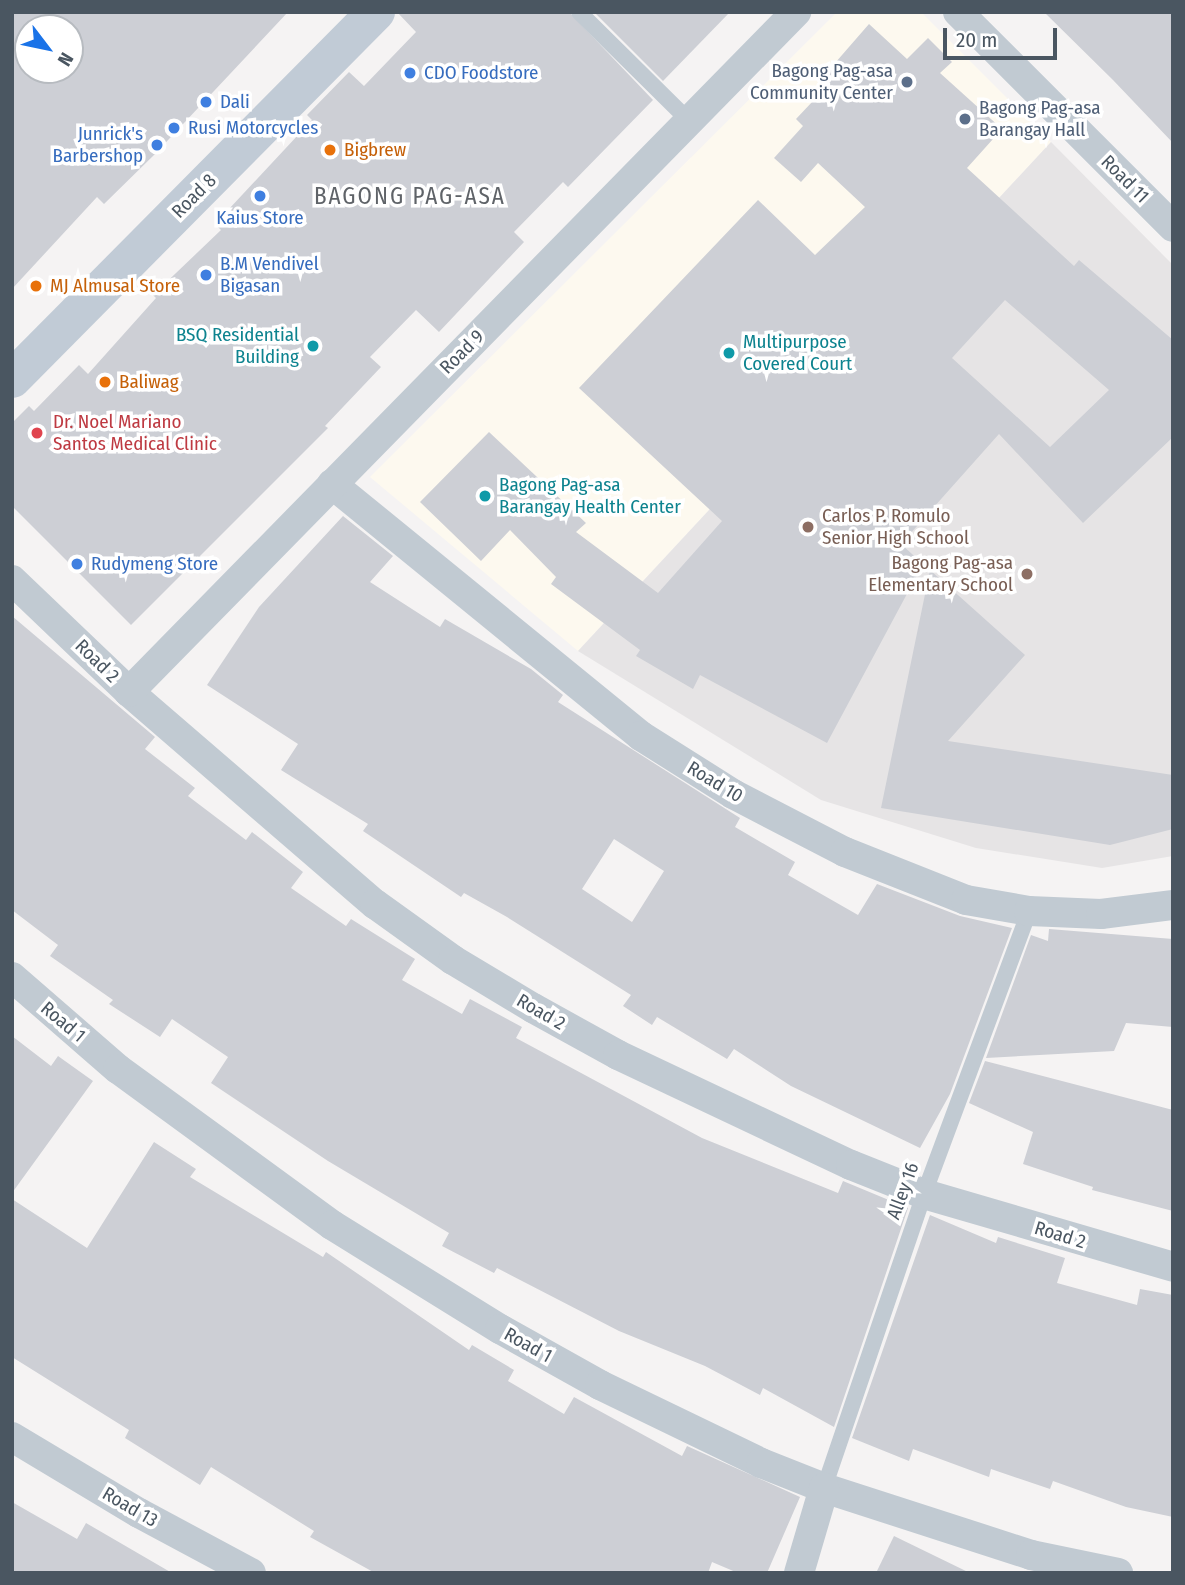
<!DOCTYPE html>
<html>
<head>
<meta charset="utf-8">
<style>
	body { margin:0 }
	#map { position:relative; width:1185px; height:1585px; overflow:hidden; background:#f5f3f3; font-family:"Fira Sans Condensed",sans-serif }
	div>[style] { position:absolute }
	.commercial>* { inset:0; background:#fdf9ef }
	.education>* { inset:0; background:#e6e4e5 }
	.building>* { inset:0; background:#cdcfd5 }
	.lane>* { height:16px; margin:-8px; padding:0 8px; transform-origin:8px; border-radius:8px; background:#c1cad2 }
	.street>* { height:30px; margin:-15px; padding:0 15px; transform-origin:15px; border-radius:15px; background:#c1cad2 }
	.secondary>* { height:38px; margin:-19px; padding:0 19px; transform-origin:19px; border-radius:19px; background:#c1cbd6 }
	.dots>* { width:19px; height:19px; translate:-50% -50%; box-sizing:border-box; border:4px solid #fff; border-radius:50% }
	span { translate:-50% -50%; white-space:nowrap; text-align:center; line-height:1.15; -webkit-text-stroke:7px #fff; paint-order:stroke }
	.service-label { font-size:19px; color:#4e5e75 }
	.right { translate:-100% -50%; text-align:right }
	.left { translate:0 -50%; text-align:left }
	.shop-label { font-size:19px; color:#366cbe }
	.food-label { font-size:19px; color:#c56008 }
	.street-label { font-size:19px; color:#4a5661 }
	.culture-label { font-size:19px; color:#0d838f }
	.health-label { font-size:19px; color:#be3a42 }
	.education-label { font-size:19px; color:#785e54 }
	.quarter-label { font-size:23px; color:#5f6368; letter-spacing:2px }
	.frame { position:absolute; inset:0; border:14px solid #4a5661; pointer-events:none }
	.north { position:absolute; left:14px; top:14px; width:70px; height:70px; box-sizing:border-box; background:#fff; border:2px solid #b7bbc0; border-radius:50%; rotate:122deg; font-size:19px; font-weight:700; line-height:28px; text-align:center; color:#4a5661 }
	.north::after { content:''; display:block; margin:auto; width:24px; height:32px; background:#1a73e8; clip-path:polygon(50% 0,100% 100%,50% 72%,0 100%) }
	.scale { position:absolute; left:943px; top:28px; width:114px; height:32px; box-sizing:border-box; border:4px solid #4a5661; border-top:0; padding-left:9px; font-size:21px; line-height:24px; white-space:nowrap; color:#4a5661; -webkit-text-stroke:5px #fff; paint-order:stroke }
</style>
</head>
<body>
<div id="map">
	<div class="commercial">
		<div style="clip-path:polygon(837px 12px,921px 12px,1051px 142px,578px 651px,370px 477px)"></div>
	</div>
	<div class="education">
		<div style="clip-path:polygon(1051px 142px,1173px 265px,1173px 856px,1102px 868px,976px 848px,821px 800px,578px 651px)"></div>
	</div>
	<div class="building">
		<div style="clip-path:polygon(evenodd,12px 12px,288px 12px,154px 155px,104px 204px,97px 197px,12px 289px,12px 12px,28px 28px,70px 28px,70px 70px,28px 70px,28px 28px)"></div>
		<div style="clip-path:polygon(397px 12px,569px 12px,653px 100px,568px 187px,563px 182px,514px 232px,524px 242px,439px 332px,416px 310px,370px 357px,381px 367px,325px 426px,328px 428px,131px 625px,12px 506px,12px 423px,29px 406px,34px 411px,79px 365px,88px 374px,156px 298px,153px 295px,221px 230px,215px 224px,312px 120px,307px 115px,349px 72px,364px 86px,416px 32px)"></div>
		<div style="clip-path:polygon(594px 12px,730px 12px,663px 81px)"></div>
		<div style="clip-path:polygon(1044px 12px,1173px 12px,1173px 143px,1113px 80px)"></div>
		<div style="clip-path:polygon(evenodd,869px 24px,907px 59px,928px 38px,952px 62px,940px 73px,1002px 129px,967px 168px,1074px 266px,1079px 260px,1173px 340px,1173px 437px,1083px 523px,999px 434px,901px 544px,923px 564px,827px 743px,700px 675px,693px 689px,636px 656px,640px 650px,551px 584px,556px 577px,510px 530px,481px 561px,420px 502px,489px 432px,586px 523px,576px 532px,658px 593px,722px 521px,579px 388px,758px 200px,815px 255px,865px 207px,818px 163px,801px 182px,774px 158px,803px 126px,796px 119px,829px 84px,822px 78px,869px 24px,1005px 300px,1109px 390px,1050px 447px,952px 358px,1005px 300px)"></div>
		<div style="clip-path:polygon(evenodd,343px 516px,393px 556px,370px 582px,440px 627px,445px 619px,531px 669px,563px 695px,558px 702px,740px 818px,735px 827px,795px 862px,788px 875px,858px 915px,877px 884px,960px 916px,1012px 928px,950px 1094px,920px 1148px,791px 1086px,734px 1049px,727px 1059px,657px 1017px,652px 1025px,623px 1006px,631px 995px,507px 917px,464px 893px,461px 897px,363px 831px,368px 824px,281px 770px,298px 744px,207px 685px,259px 607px,343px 516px,614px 839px,664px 871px,632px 922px,582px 889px,614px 839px)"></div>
		<div style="clip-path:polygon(930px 570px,1025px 655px,948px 741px,1173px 775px,1173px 829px,1110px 845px,881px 808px)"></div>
		<div style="clip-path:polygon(12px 616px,155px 737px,145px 749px,195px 788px,188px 796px,246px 840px,252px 832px,303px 872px,291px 888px,346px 926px,351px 919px,415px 959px,402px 980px,462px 1014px,470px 999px,522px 1027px,516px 1038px,702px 1138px,838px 1193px,843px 1181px,908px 1208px,834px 1427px,763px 1388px,760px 1395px,705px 1366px,619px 1331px,497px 1268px,494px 1273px,442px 1246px,449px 1233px,328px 1161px,211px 1083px,228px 1057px,172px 1019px,160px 1037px,109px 1004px,113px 1000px,50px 956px,58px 945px,12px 910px)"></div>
		<div style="clip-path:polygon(1049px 929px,1173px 939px,1173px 1027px,1126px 1023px,1114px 1051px,986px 1058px,1031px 935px,1048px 941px)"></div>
		<div style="clip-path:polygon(12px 1036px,51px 1066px,58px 1056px,93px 1081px,12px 1193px)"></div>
		<div style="clip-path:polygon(985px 1061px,1173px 1110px,1173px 1211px,1092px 1190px,1093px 1187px,1023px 1164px,1033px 1132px,969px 1103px)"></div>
		<div style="clip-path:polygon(154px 1142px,196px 1169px,190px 1177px,323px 1257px,326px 1252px,469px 1350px,472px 1345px,514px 1370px,508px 1381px,564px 1414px,574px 1397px,682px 1456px,687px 1446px,800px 1497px,767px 1573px,738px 1573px,712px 1562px,708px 1573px,375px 1573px,310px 1537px,314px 1531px,211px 1467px,200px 1485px,125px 1438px,129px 1430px,12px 1357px,12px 1199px,87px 1248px)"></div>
		<div style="clip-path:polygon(930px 1215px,996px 1243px,998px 1237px,1065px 1258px,1057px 1283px,1137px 1305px,1140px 1289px,1173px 1295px,1173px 1517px,1126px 1507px,1053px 1481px,1050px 1489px,991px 1469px,989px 1477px,913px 1449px,909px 1461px,852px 1438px)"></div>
		<div style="clip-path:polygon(12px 1502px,77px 1539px,86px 1523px,172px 1573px,12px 1573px)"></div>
		<div style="clip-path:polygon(894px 1536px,970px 1573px,876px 1573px)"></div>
	</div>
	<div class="lane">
		<div style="left:579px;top:12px;width:155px;rotate:44.7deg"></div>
		<div style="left:824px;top:1488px;width:311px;rotate:-71.2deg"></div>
		<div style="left:924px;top:1194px;width:302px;rotate:-69.6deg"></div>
	</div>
	<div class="street">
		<div style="left:958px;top:12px;width:304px;rotate:45deg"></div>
		<div style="left:332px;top:484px;width:399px;rotate:39.2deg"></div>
		<div style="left:641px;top:736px;width:109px;rotate:32.2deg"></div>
		<div style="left:733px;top:794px;width:126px;rotate:27.4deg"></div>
		<div style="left:845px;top:852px;width:130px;rotate:21.6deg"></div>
		<div style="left:966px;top:900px;width:64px;rotate:9.9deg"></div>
		<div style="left:1029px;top:911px;width:72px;rotate:2.4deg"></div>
		<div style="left:1101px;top:914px;width:73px;rotate:-7.1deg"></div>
		<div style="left:12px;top:580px;width:162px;rotate:43.7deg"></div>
		<div style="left:129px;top:692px;width:325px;rotate:40.8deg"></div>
		<div style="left:375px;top:904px;width:96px;rotate:35.7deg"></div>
		<div style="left:453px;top:960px;width:93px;rotate:31deg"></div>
		<div style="left:533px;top:1008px;width:97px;rotate:28.9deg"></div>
		<div style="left:618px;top:1055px;width:258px;rotate:25.3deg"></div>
		<div style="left:851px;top:1165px;width:79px;rotate:21.7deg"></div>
		<div style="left:924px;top:1194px;width:259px;rotate:16.3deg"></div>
		<div style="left:129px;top:692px;width:953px;rotate:-45.55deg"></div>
		<div style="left:12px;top:977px;width:140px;rotate:41deg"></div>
		<div style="left:118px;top:1069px;width:265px;rotate:36.1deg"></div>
		<div style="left:332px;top:1225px;width:198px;rotate:31.8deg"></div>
		<div style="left:500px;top:1329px;width:115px;rotate:29.2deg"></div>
		<div style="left:600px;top:1385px;width:179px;rotate:25.8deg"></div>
		<div style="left:761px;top:1463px;width:68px;rotate:21.6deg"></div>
		<div style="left:824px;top:1488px;width:218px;rotate:17.9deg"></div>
		<div style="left:1031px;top:1555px;width:89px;rotate:11.7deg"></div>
		<div style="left:12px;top:1437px;width:148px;rotate:30.9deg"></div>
		<div style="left:139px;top:1513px;width:127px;rotate:28.2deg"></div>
		<div style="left:799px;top:1573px;width:89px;rotate:-73.6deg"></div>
	</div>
	<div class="secondary">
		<div style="left:12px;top:379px;width:517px;rotate:-45.24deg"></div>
	</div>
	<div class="dots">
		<div style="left:410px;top:73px;background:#3f7fe0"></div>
		<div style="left:907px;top:82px;background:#5c6f8a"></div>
		<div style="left:206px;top:102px;background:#3f7fe0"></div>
		<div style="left:965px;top:119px;background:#5c6f8a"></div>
		<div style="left:174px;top:128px;background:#3f7fe0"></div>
		<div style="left:157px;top:145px;background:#3f7fe0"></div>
		<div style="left:330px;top:150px;background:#e8710a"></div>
		<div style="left:260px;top:196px;background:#3f7fe0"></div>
		<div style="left:206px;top:275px;background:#3f7fe0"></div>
		<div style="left:36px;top:286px;background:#e8710a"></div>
		<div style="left:313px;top:346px;background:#0f9aa8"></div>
		<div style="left:729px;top:353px;background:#0f9aa8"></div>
		<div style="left:105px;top:382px;background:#e8710a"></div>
		<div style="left:37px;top:433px;background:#e0444e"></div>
		<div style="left:485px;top:496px;background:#0f9aa8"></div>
		<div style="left:808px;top:527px;background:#8d6e63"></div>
		<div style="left:77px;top:564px;background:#3f7fe0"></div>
		<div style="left:1027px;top:574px;background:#8d6e63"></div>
	</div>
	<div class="service-label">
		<span class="right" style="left:893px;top:82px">Bagong Pag-asa<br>Community Center</span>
		<span class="left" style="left:979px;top:119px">Bagong Pag-asa<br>Barangay Hall</span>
	</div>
	<div class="shop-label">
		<span class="left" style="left:424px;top:73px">CDO Foodstore</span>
		<span class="left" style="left:220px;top:102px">Dali</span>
		<span class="left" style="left:188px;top:128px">Rusi Motorcycles</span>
		<span class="right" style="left:143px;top:145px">Junrick's<br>Barbershop</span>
		<span style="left:260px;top:218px">Kaius Store</span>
		<span class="left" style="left:220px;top:275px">B.M Vendivel<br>Bigasan</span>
		<span class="left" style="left:91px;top:564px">Rudymeng Store</span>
	</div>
	<div class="food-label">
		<span class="left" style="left:344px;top:150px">Bigbrew</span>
		<span class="left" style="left:50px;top:286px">MJ Almusal Store</span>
		<span class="left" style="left:119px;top:382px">Baliwag</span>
	</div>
	<div class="street-label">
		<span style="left:1125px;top:179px;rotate:45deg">Road 11</span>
		<span style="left:194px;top:196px;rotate:-45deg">Road 8</span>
		<span style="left:462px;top:352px;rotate:-45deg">Road 9</span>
		<span style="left:97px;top:661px;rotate:44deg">Road 2</span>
		<span style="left:715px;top:782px;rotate:31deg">Road 10</span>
		<span style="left:541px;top:1012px;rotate:30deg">Road 2</span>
		<span style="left:63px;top:1022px;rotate:40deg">Road 1</span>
		<span style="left:903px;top:1191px;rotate:-70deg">Alley 16</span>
		<span style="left:1060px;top:1235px;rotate:17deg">Road 2</span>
		<span style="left:528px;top:1345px;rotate:29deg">Road 1</span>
		<span style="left:130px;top:1507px;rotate:30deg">Road 13</span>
	</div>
	<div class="culture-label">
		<span class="right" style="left:299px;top:346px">BSQ Residential<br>Building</span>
		<span class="left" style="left:743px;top:353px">Multipurpose<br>Covered Court</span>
		<span class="left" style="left:499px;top:496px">Bagong Pag-asa<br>Barangay Health Center</span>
	</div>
	<div class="health-label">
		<span class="left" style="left:53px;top:433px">Dr. Noel Mariano<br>Santos Medical Clinic</span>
	</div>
	<div class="education-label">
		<span class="left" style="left:822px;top:527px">Carlos P. Romulo<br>Senior High School</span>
		<span class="right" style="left:1013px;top:574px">Bagong Pag-asa<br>Elementary School</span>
	</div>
	<div class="quarter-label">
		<span style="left:410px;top:196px">BAGONG PAG-ASA</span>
	</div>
	<div class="frame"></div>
	<div class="north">N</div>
	<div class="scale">20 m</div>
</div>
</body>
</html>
